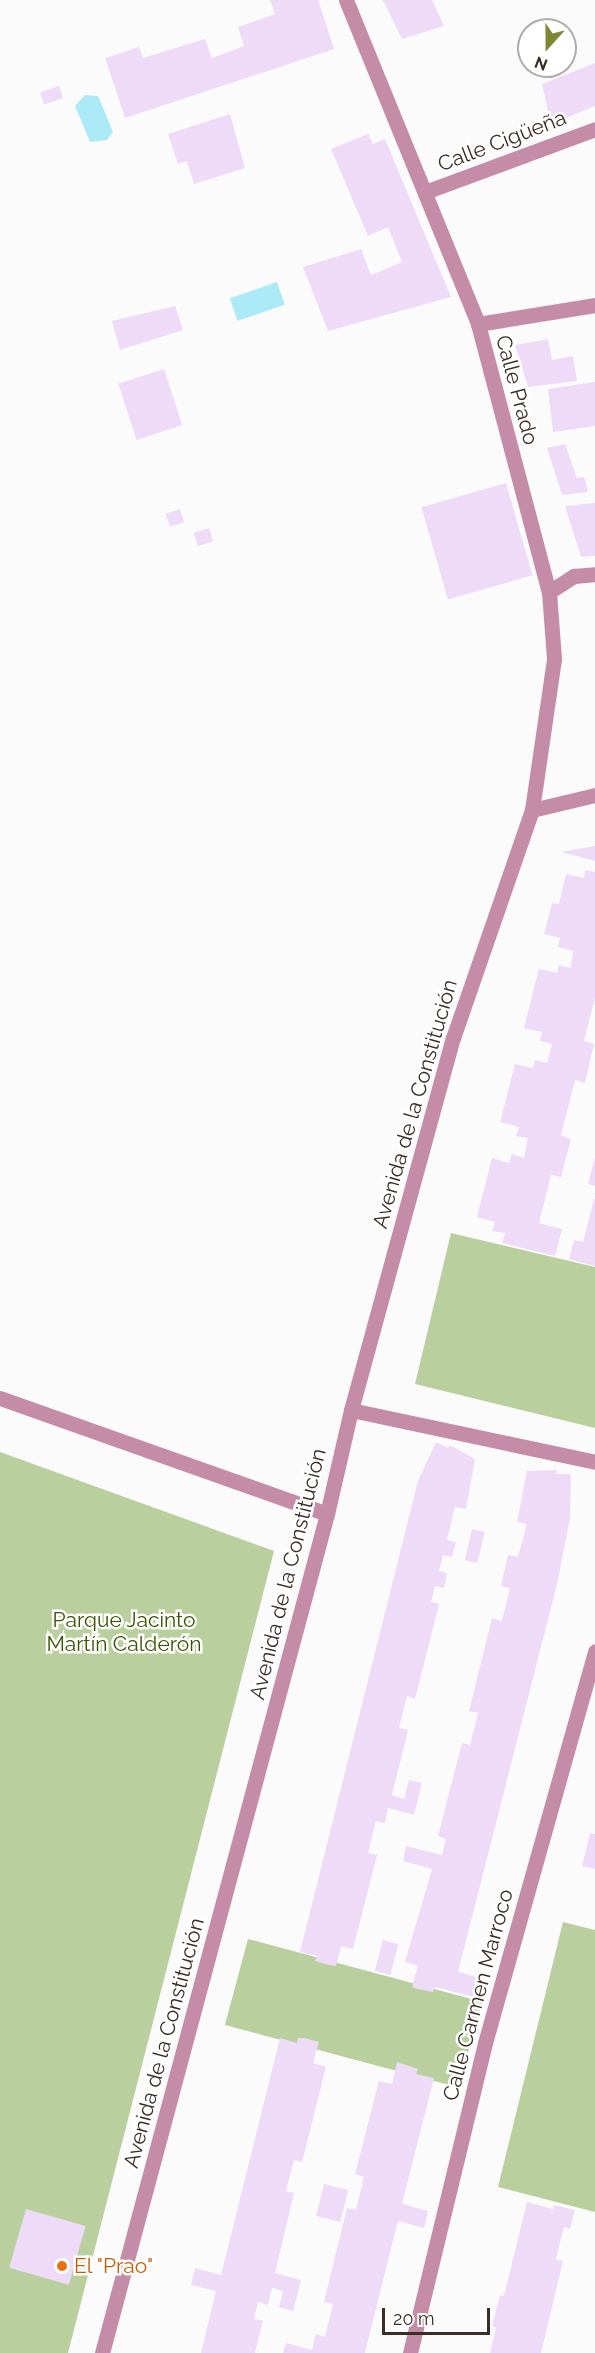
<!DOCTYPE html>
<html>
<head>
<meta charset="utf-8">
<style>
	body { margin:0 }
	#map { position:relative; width:595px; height:2353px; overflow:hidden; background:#fbfbfb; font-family:Raleway,sans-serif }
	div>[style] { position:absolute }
	.green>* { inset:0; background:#b9d09e; transform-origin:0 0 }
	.water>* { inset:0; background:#adeaf7; transform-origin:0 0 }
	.building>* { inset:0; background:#eedbf7; transform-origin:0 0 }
	.service>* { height:15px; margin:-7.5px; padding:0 7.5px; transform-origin:7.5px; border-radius:7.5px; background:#c48ca6 }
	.minor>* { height:15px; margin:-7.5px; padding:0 7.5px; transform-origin:7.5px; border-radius:7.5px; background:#c48ca6 }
	.tertiary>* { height:15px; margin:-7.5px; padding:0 7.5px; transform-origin:7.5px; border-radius:7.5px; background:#c48ca6 }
	.dots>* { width:16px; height:16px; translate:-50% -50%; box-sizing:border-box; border:3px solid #fff; border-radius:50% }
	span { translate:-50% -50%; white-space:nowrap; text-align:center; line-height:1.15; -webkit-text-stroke:5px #fff; paint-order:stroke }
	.street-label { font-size:21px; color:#392d24 }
	.park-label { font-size:21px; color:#395500 }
	.food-label { font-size:21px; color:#c56008 }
	.left { translate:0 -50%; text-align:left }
	.north { position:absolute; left:517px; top:18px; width:60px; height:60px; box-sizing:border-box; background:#fff; border:2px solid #b0aba7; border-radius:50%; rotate:201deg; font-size:16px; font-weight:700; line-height:24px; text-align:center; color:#392d24 }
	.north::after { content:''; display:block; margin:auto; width:21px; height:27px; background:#7d8632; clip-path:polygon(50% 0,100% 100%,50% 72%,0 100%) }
	.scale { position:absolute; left:382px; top:2308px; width:108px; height:27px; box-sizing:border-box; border:3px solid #392d24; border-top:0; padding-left:8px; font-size:18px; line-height:21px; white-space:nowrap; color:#392d24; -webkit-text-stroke:4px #fff; paint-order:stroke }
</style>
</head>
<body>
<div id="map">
	<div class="green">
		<div style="clip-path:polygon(451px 1233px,595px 1267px,595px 1428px,415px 1384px)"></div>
		<div style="clip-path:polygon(0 1452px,274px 1551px,68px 2353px,0 2353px)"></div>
		<div style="clip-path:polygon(563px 1922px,595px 1930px,595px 2212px,498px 2187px)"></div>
		<div style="left:248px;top:1939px;width:242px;height:89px;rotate:15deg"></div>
	</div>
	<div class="water">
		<div style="clip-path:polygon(85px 95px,98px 96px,113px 132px,107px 140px,90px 142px,75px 106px)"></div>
		<div style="left:277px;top:282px;width:24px;height:50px;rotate:71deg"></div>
	</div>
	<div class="building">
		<div style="clip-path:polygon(270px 0,318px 0,334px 49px,125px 118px,105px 58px,139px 47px,143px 58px,205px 39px,212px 58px,244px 46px,238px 27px,275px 14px)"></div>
		<div style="clip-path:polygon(383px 0,432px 0,444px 26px,402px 39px)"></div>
		<div style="clip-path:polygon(595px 63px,595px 106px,551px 124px,542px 84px)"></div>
		<div style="left:59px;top:86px;width:13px;height:20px;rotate:72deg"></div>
		<div style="clip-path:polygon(230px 114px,245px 168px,194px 184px,187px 161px,178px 164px,168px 134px)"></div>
		<div style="clip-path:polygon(368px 134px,373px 144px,385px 139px,451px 297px,328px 331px,303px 267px,361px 249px,371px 275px,402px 262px,388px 227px,368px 236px,331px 149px)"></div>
		<div style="clip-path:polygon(175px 306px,183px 330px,120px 350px,112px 321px)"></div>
		<div style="clip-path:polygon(548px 339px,552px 360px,573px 356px,577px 381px,528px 387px,515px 345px)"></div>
		<div style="left:164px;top:369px;width:59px;height:48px;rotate:72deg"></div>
		<div style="clip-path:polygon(595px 382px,595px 426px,553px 432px,548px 389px)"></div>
		<div style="clip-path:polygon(565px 444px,577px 478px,584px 477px,588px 492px,562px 495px,547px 448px)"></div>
		<div style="left:506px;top:483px;width:96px;height:88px;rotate:74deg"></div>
		<div style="clip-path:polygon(595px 503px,595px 556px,581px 557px,565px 506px)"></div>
		<div style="left:180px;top:509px;width:14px;height:15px;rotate:73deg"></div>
		<div style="left:209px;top:528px;width:14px;height:16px;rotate:73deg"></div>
		<div style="clip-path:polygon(595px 846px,595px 861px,561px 852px)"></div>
		<div style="clip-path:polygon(585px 870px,595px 872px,595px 998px,584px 1041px,594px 1044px,585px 1083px,575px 1080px,561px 1135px,571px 1139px,561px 1177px,551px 1175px,539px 1223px,562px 1229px,555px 1256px,502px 1243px,505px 1233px,492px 1231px,495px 1222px,477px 1217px,492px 1158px,509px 1163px,512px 1154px,524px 1158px,528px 1138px,516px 1136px,519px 1127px,500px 1122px,515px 1064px,533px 1068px,535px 1060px,547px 1063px,552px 1044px,540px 1041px,542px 1032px,524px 1028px,539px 969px,557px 973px,559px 965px,571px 968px,573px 951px,558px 947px,560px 938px,544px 934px,552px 903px,559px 904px,566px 874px,584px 878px)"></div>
		<div style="clip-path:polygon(595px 1157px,595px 1186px,588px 1184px)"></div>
		<div style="clip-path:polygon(594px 1199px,595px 1199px,595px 1266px,569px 1259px,574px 1240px,583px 1242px)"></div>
		<div style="clip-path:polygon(436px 1442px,448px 1448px,450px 1445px,475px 1459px,466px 1509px,455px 1507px,447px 1540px,456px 1542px,452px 1557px,443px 1555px,439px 1571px,447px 1573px,444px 1588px,435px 1586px,431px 1602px,439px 1604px,415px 1699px,407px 1696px,399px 1728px,408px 1730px,392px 1795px,404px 1799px,409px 1780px,422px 1783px,414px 1815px,388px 1808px,385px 1823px,376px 1821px,368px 1853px,377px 1855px,353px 1949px,341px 1946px,336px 1966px,329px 1965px,315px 1961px,317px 1956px,300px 1952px,418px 1481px)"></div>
		<div style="clip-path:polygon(557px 1470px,556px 1474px,571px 1474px,570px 1518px,557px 1584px,458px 1972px,484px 1979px,478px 1998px,435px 1987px,433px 1992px,418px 1989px,412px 1987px,418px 1966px,405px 1962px,432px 1869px,403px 1861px,406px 1846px,442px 1855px,446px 1839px,438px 1836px,462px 1743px,470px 1745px,478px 1713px,469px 1711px,492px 1618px,502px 1621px,510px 1588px,501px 1586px,508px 1555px,518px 1557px,527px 1524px,517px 1522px,527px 1471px)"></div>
		<div style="left:472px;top:1529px;width:13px;height:32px;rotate:13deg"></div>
		<div style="clip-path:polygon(590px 1833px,595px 1834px,595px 1869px,582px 1866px)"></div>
		<div style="left:383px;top:1940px;width:16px;height:32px;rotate:15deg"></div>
		<div style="clip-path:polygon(280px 2038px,297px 2043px,298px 2038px,304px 2038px,319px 2042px,313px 2063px,326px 2067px,302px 2162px,294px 2160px,286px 2191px,294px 2193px,275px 2273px,301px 2280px,293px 2311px,279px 2307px,283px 2291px,272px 2288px,268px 2305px,258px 2302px,254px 2319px,263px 2321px,255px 2353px,201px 2353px,216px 2291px,191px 2285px,195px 2268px,221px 2275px)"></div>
		<div style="clip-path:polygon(397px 2062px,418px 2069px,416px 2074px,434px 2078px,402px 2204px,428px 2211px,424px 2228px,398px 2221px,365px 2353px,283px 2353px,286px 2343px,312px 2350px,316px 2334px,325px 2337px,333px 2304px,324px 2302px,347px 2208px,356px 2210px,364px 2177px,355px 2174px,379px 2081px,392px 2084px)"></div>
		<div style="left:324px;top:2184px;width:25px;height:33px;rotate:14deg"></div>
		<div style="clip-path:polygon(527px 2202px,553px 2209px,554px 2205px,575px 2210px,570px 2229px,564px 2227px,560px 2242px,556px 2260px,563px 2261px,541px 2353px,490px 2353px,496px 2328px,492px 2326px,500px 2295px,504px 2296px)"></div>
		<div style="left:26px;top:2209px;width:62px;height:61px;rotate:16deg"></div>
	</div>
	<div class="service">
		<div style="left:0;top:1398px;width:347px;rotate:19.5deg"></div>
	</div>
	<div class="minor">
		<div style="left:346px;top:0;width:350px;rotate:67.8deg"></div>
		<div style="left:478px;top:324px;width:277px;rotate:75.2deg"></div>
		<div style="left:549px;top:592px;width:67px;rotate:85.7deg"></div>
		<div style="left:554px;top:659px;width:153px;rotate:98.3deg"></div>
		<div style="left:532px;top:810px;width:65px;rotate:-13.4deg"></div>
		<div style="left:425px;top:192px;width:181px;rotate:-20.3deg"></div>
		<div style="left:478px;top:324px;width:119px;rotate:-9.2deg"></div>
		<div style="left:549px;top:592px;width:30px;rotate:-33deg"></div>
		<div style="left:574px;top:576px;width:21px;rotate:-5deg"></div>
		<div style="left:410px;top:2353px;width:319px;rotate:-76.4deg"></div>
		<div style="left:485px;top:2043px;width:407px;rotate:-74.3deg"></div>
	</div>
	<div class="tertiary">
		<div style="left:351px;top:1410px;width:249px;rotate:12deg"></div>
		<div style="left:102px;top:2353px;width:869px;rotate:-74.99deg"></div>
		<div style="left:327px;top:1514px;width:107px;rotate:-77deg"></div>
		<div style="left:351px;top:1410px;width:386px;rotate:-74.7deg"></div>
		<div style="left:453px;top:1038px;width:241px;rotate:-70.9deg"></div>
	</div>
	<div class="dots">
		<div style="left:62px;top:2266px;background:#e8710a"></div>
	</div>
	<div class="street-label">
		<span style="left:502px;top:141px;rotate:-21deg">Calle Cigüeña</span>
		<span style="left:517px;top:390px;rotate:75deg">Calle Prado</span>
		<span style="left:415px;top:1104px;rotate:-74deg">Avenida de la Constitución</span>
		<span style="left:288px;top:1574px;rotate:-76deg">Avenida de la Constitución</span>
		<span style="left:478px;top:1995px;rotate:-75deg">Calle Carmen Marroco</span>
		<span style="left:164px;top:2043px;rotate:-75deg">Avenida de la Constitución</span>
	</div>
	<div class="park-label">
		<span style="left:124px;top:1632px">Parque Jacinto<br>Martín Calderón</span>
	</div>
	<div class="food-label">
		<span class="left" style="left:74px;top:2266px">El "Prao"</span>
	</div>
	<div class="north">N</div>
	<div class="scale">20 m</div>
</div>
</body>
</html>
